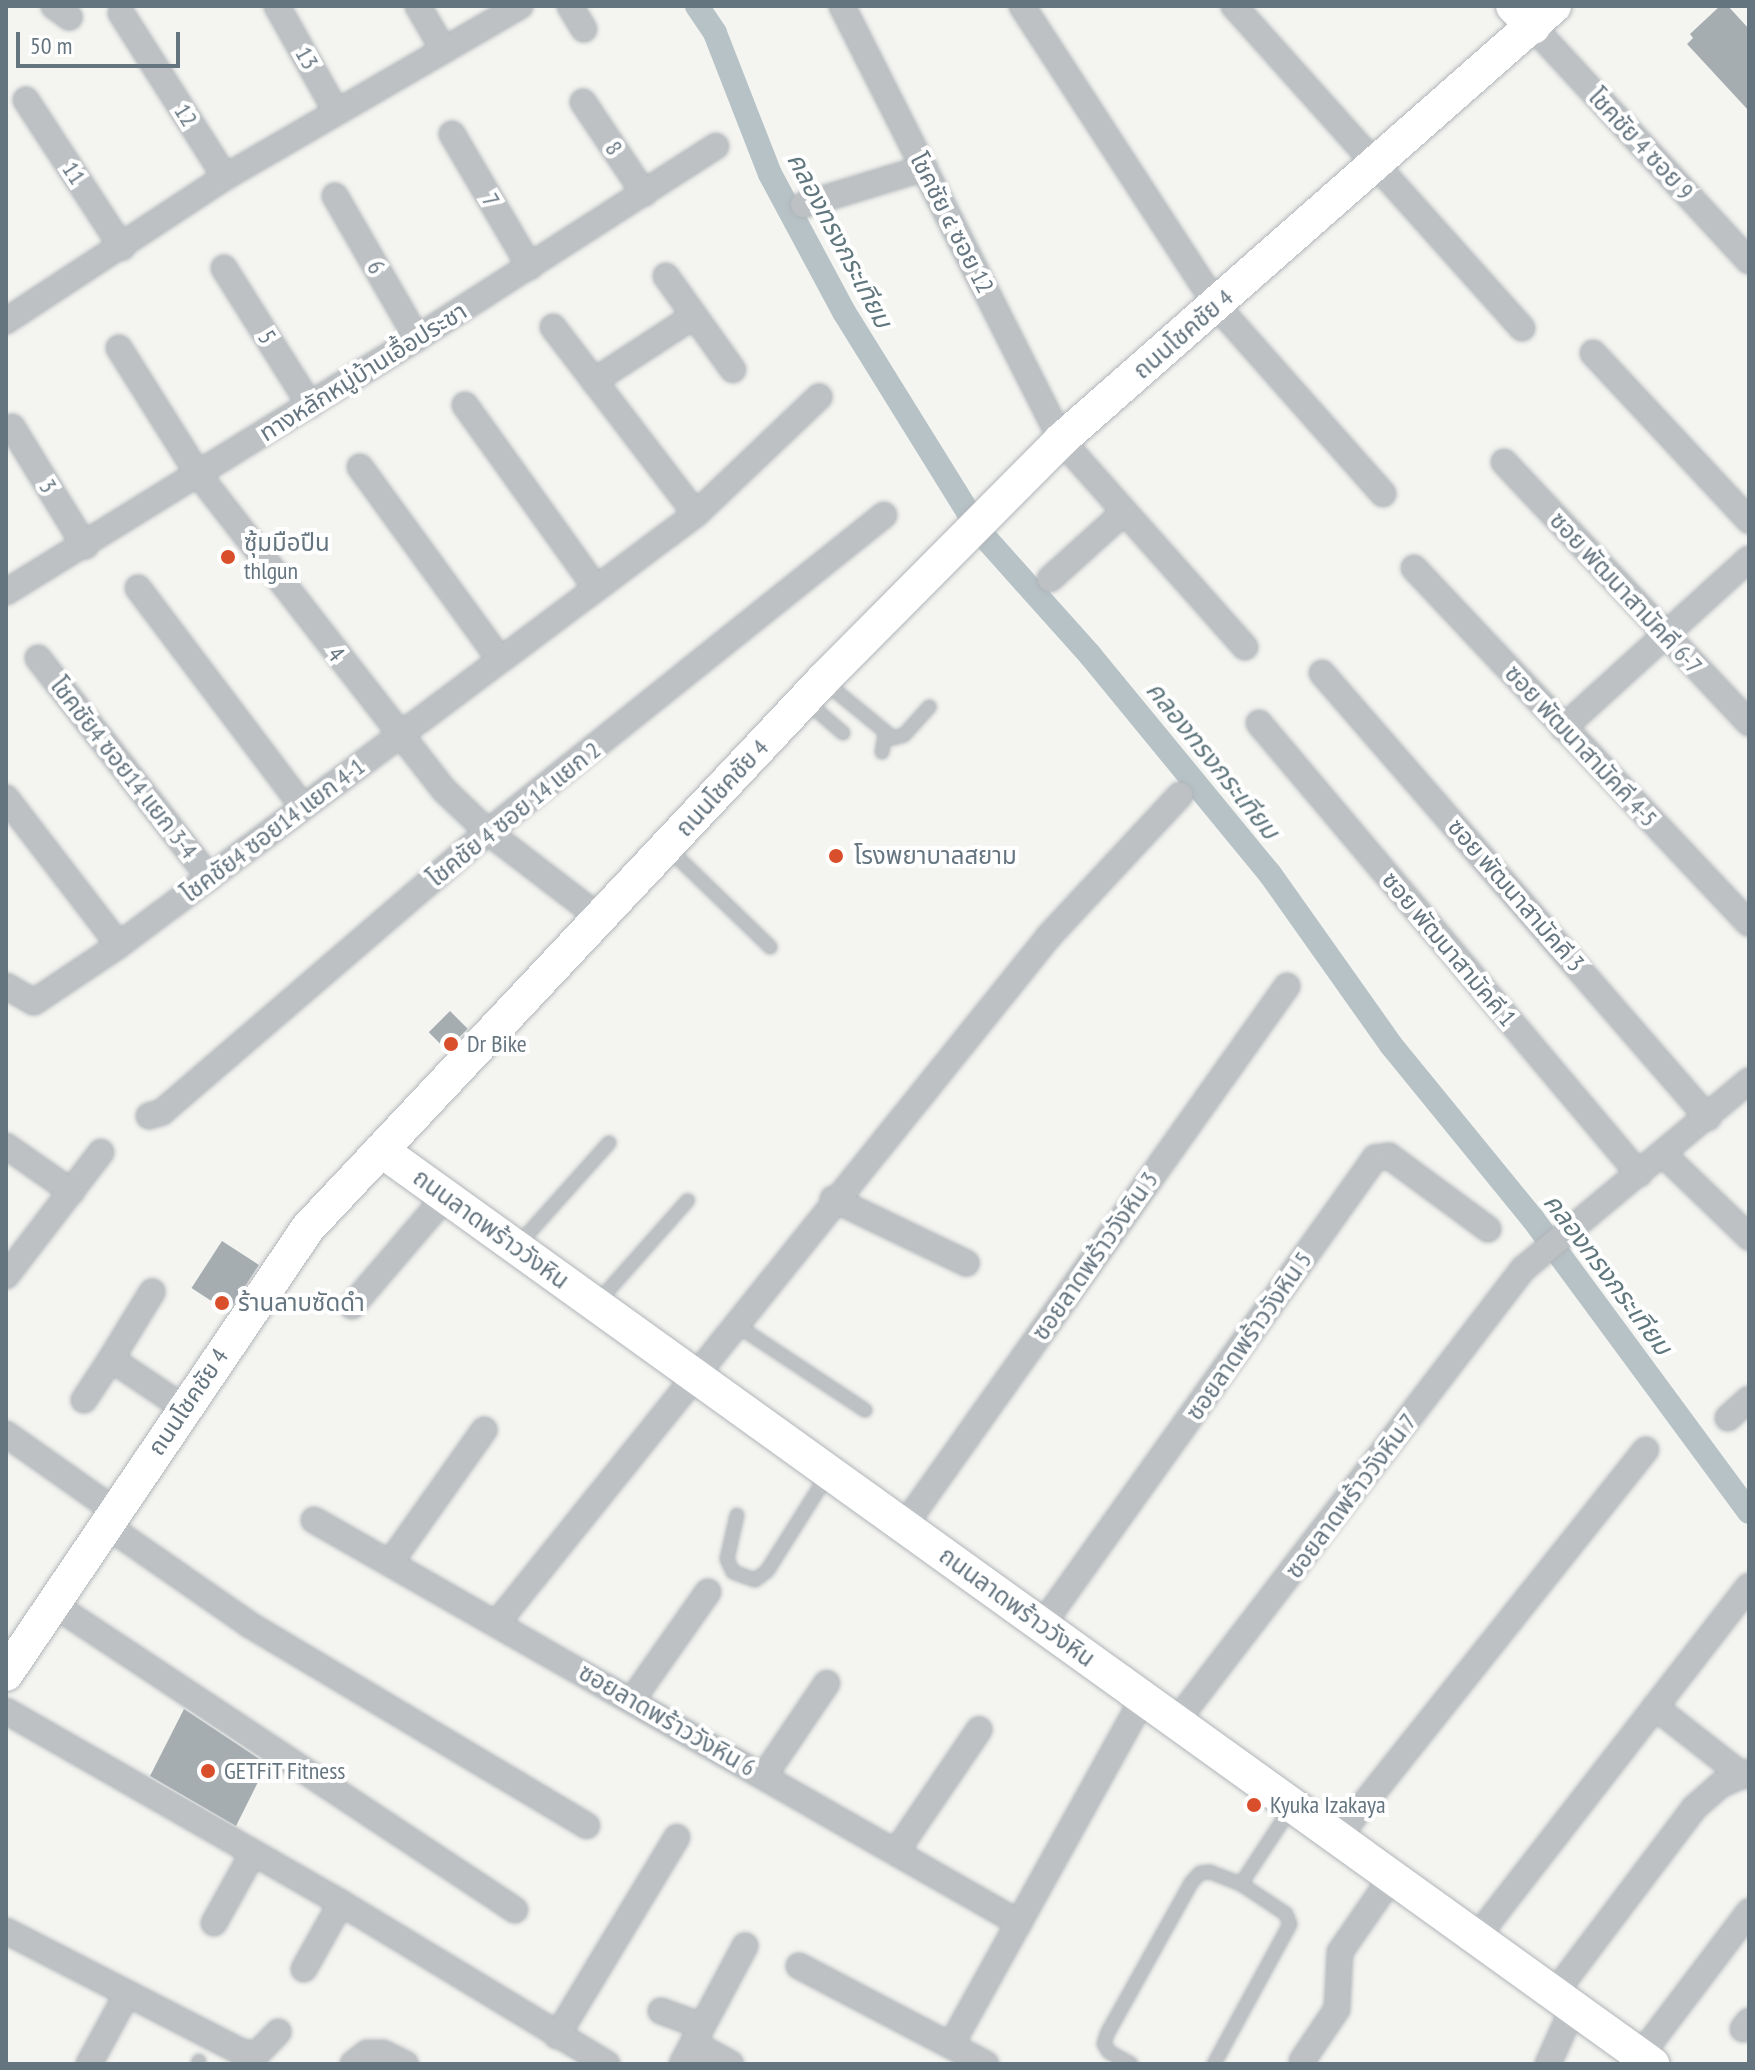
<!DOCTYPE html>
<html>
<head>
<meta charset="utf-8">
<style>
	body { margin:0 }
	#map { position:relative; width:1755px; height:2070px; overflow:hidden; background:#f4f4f0; font-family:"PT Sans Narrow","Noto Sans Thai",sans-serif }
	div>[style] { position:absolute }
	.canal>* { height:24px; margin:-12px; padding:0 12px; transform-origin:12px; border-radius:12px; background:#b6c2c6 }
	.building>* { inset:0; background:#a5adb1; transform-origin:0 0 }
	.roads { filter:drop-shadow(0 0 2px #b0b5b9) drop-shadow(0 0 2px #b0b5b9) }
	.lane>* { height:12px; margin:-6px; padding:0 6px; transform-origin:6px; border-radius:6px; background:#bdc1c4 }
	.street>* { height:24px; margin:-12px; padding:0 12px; transform-origin:12px; border-radius:12px; background:#bdc1c4 }
	.secondary>* { height:34px; margin:-17px; padding:0 17px; transform-origin:17px; border-radius:17px; background:#fff }
	.dots>* { width:22px; height:22px; translate:-50% -50%; box-sizing:border-box; border:4px solid #fff; border-radius:50% }
	span { translate:-50% -50%; white-space:nowrap; text-align:center; line-height:1.15; -webkit-text-stroke:8px #fff; paint-order:stroke }
	.street-label { font-size:24px; color:#657580 }
	.poi-label { font-size:24px; color:#657580 }
	.left { translate:0 -50%; text-align:left }
	.water-label { font-size:26px; color:#60777e; font-style:italic }
	.frame { position:absolute; inset:0; border:8px solid #657580; pointer-events:none }
	.scale { position:absolute; left:16px; top:32px; width:164px; height:36px; box-sizing:border-box; border:4px solid #657580; border-top:0; padding-left:10px; font-size:24px; line-height:28px; white-space:nowrap; color:#657580; -webkit-text-stroke:6px #fff; paint-order:stroke }
</style>
</head>
<body>
<div id="map">
	<div class="canal">
		<div style="left:697px;top:6px;width:32px;rotate:56deg"></div>
		<div style="left:715px;top:33px;width:151px;rotate:68.7deg"></div>
		<div style="left:770px;top:174px;width:157px;rotate:61.8deg"></div>
		<div style="left:844px;top:312px;width:260px;rotate:58.2deg"></div>
		<div style="left:981px;top:533px;width:164px;rotate:48.2deg"></div>
		<div style="left:1090px;top:655px;width:283px;rotate:50.6deg"></div>
		<div style="left:1270px;top:874px;width:209px;rotate:54.7deg"></div>
		<div style="left:1391px;top:1045px;width:225px;rotate:50.8deg"></div>
		<div style="left:1533px;top:1219px;width:364px;rotate:53.6deg"></div>
	</div>
	<div class="building">
		<div style="clip-path:polygon(1720px 6px,1728px 6px,1749px 29px,1749px 111px,1687px 44px,1693px 38px,1690px 34px)"></div>
		<div style="left:450px;top:1011px;width:25px;height:30px;rotate:45deg"></div>
		<div style="left:222px;top:1241px;width:44px;height:56px;rotate:33deg"></div>
		<div style="clip-path:polygon(184px 1709px,267px 1764px,236px 1826px,150px 1776px)"></div>
	</div>
	<div class="roads">
		<div class="lane">
			<div style="left:826px;top:683px;width:87px;rotate:39.4deg"></div>
			<div style="left:893px;top:738px;width:11px;rotate:-15deg"></div>
			<div style="left:904px;top:735px;width:38px;rotate:-48deg"></div>
			<div style="left:806px;top:701px;width:49px;rotate:40.9deg"></div>
			<div style="left:882px;top:752px;width:17px;rotate:-80deg"></div>
			<div style="left:669px;top:849px;width:141px;rotate:44.1deg"></div>
			<div style="left:518px;top:1245px;width:137px;rotate:-48.3deg"></div>
			<div style="left:597px;top:1303px;width:137px;rotate:-48.5deg"></div>
			<div style="left:735px;top:1324px;width:156px;rotate:33.5deg"></div>
			<div style="left:737px;top:1515px;width:45px;rotate:102.8deg"></div>
			<div style="left:727px;top:1559px;width:14px;rotate:65deg"></div>
			<div style="left:733px;top:1572px;width:23px;rotate:20deg"></div>
			<div style="left:755px;top:1580px;width:15px;rotate:-37deg"></div>
			<div style="left:767px;top:1571px;width:115px;rotate:-57.8deg"></div>
			<div style="left:198px;top:2064px;width:3px;rotate:-72deg"></div>
			<div style="left:1131px;top:2064px;width:25px;rotate:-151deg"></div>
			<div style="left:1109px;top:2052px;width:9px;rotate:-122deg"></div>
			<div style="left:1104px;top:2044px;width:10px;rotate:-73deg"></div>
			<div style="left:1107px;top:2034px;width:173px;rotate:-60.9deg"></div>
			<div style="left:1191px;top:1883px;width:13px;rotate:-48deg"></div>
			<div style="left:1200px;top:1873px;width:10px;rotate:-6deg"></div>
			<div style="left:1210px;top:1872px;width:33px;rotate:21deg"></div>
			<div style="left:1241px;top:1884px;width:91px;rotate:-56.7deg"></div>
			<div style="left:1214px;top:2064px;width:159px;rotate:-61.5deg"></div>
			<div style="left:1290px;top:1924px;width:11px;rotate:-112deg"></div>
			<div style="left:1286px;top:1914px;width:54px;rotate:-146.3deg"></div>
		</div>
		<div class="street">
			<div style="left:54px;top:6px;width:19px;rotate:36deg"></div>
			<div style="left:277px;top:6px;width:120px;rotate:60.7deg"></div>
			<div style="left:418px;top:6px;width:50px;rotate:59.8deg"></div>
			<div style="left:570px;top:6px;width:27px;rotate:59deg"></div>
			<div style="left:842px;top:6px;width:486px;rotate:63.2deg"></div>
			<div style="left:1061px;top:440px;width:277px;rotate:48.4deg"></div>
			<div style="left:1022px;top:6px;width:356px;rotate:57deg"></div>
			<div style="left:1216px;top:305px;width:252px;rotate:48.5deg"></div>
			<div style="left:1234px;top:6px;width:432px;rotate:48.2deg"></div>
			<div style="left:121px;top:13px;width:194px;rotate:57.6deg"></div>
			<div style="left:1533px;top:27px;width:318px;rotate:47.3deg"></div>
			<div style="left:26px;top:100px;width:176px;rotate:56.9deg"></div>
			<div style="left:583px;top:102px;width:110px;rotate:56.2deg"></div>
			<div style="left:452px;top:134px;width:154px;rotate:59.6deg"></div>
			<div style="left:335px;top:196px;width:164px;rotate:60deg"></div>
			<div style="left:803px;top:205px;width:127px;rotate:-16.9deg"></div>
			<div style="left:224px;top:268px;width:162px;rotate:57.9deg"></div>
			<div style="left:666px;top:276px;width:115px;rotate:54.5deg"></div>
			<div style="left:6px;top:321px;width:262px;rotate:-33.3deg"></div>
			<div style="left:225px;top:177px;width:341px;rotate:-30.1deg"></div>
			<div style="left:553px;top:327px;width:235px;rotate:52.6deg"></div>
			<div style="left:119px;top:348px;width:149px;rotate:57.9deg"></div>
			<div style="left:198px;top:474px;width:400px;rotate:52.1deg"></div>
			<div style="left:444px;top:790px;width:61px;rotate:43.7deg"></div>
			<div style="left:488px;top:832px;width:141px;rotate:37.5deg"></div>
			<div style="left:1593px;top:353px;width:229px;rotate:47deg"></div>
			<div style="left:594px;top:381px;width:119px;rotate:-33deg"></div>
			<div style="left:465px;top:405px;width:225px;rotate:54.4deg"></div>
			<div style="left:12px;top:427px;width:140px;rotate:58.5deg"></div>
			<div style="left:1504px;top:462px;width:358px;rotate:46.8deg"></div>
			<div style="left:360px;top:467px;width:236px;rotate:54deg"></div>
			<div style="left:1414px;top:568px;width:488px;rotate:46.7deg"></div>
			<div style="left:1050px;top:579px;width:98px;rotate:-42.1deg"></div>
			<div style="left:138px;top:588px;width:274px;rotate:53deg"></div>
			<div style="left:6px;top:592px;width:483px;rotate:-31.7deg"></div>
			<div style="left:417px;top:338px;width:355px;rotate:-32.7deg"></div>
			<div style="left:38px;top:658px;width:279px;rotate:52deg"></div>
			<div style="left:1322px;top:673px;width:589px;rotate:49.06deg"></div>
			<div style="left:1259px;top:723px;width:590px;rotate:49.88deg"></div>
			<div style="left:1563px;top:728px;width:251px;rotate:-42.3deg"></div>
			<div style="left:6px;top:798px;width:185px;rotate:52.5deg"></div>
			<div style="left:6px;top:986px;width:32px;rotate:30deg"></div>
			<div style="left:34px;top:1002px;width:102px;rotate:-33.8deg"></div>
			<div style="left:119px;top:945px;width:720px;rotate:-36.76deg"></div>
			<div style="left:696px;top:514px;width:170px;rotate:-43.6deg"></div>
			<div style="left:149px;top:1116px;width:14px;rotate:-17deg"></div>
			<div style="left:162px;top:1112px;width:430px;rotate:-40.7deg"></div>
			<div style="left:488px;top:832px;width:507px;rotate:-38.68deg"></div>
			<div style="left:6px;top:1146px;width:80px;rotate:34.9deg"></div>
			<div style="left:1663px;top:1154px;width:120px;rotate:44deg"></div>
			<div style="left:833px;top:1199px;width:148px;rotate:25.7deg"></div>
			<div style="left:6px;top:1276px;width:156px;rotate:-52.5deg"></div>
			<div style="left:352px;top:1306px;width:145px;rotate:-49.5deg"></div>
			<div style="left:111px;top:1359px;width:79px;rotate:-58.5deg"></div>
			<div style="left:84px;top:1400px;width:49px;rotate:-56.6deg"></div>
			<div style="left:111px;top:1359px;width:88px;rotate:33.9deg"></div>
			<div style="left:1728px;top:1418px;width:28px;rotate:-42deg"></div>
			<div style="left:6px;top:1434px;width:133px;rotate:35.2deg"></div>
			<div style="left:314px;top:1520px;width:812px;rotate:29.75deg"></div>
			<div style="left:106px;top:1525px;width:175px;rotate:34.8deg"></div>
			<div style="left:250px;top:1625px;width:392px;rotate:30.8deg"></div>
			<div style="left:904px;top:1526px;width:662px;rotate:-54.65deg"></div>
			<div style="left:390px;top:1563px;width:163px;rotate:-54.7deg"></div>
			<div style="left:53px;top:1604px;width:554px;rotate:33.52deg"></div>
			<div style="left:497px;top:1623px;width:883px;rotate:-51.21deg"></div>
			<div style="left:1050px;top:935px;width:191px;rotate:-47.1deg"></div>
			<div style="left:1042px;top:1625px;width:574px;rotate:-54.51deg"></div>
			<div style="left:1375px;top:1158px;width:14px;rotate:-8deg"></div>
			<div style="left:1389px;top:1156px;width:123px;rotate:36.4deg"></div>
			<div style="left:632px;top:1700px;width:132px;rotate:-54.9deg"></div>
			<div style="left:1655px;top:1707px;width:112px;rotate:38.1deg"></div>
			<div style="left:6px;top:1711px;width:386px;rotate:29.8deg"></div>
			<div style="left:341px;top:1903px;width:311px;rotate:31.2deg"></div>
			<div style="left:1176px;top:1722px;width:571px;rotate:-52.55deg"></div>
			<div style="left:1523px;top:1269px;width:294px;rotate:-39.8deg"></div>
			<div style="left:764px;top:1776px;width:112px;rotate:-55.9deg"></div>
			<div style="left:1337px;top:1838px;width:496px;rotate:-51.5deg"></div>
			<div style="left:896px;top:1852px;width:148px;rotate:-55.8deg"></div>
			<div style="left:214px;top:1923px;width:80px;rotate:-60.9deg"></div>
			<div style="left:6px;top:1931px;width:262px;rotate:27.2deg"></div>
			<div style="left:239px;top:2051px;width:17px;rotate:13deg"></div>
			<div style="left:256px;top:2055px;width:32px;rotate:-46deg"></div>
			<div style="left:1476px;top:1938px;width:445px;rotate:-52.2deg"></div>
			<div style="left:799px;top:1966px;width:211px;rotate:27.7deg"></div>
			<div style="left:304px;top:1969px;width:76px;rotate:-60.7deg"></div>
			<div style="left:1554px;top:1994px;width:233px;rotate:-53deg"></div>
			<div style="left:1694px;top:1808px;width:35px;rotate:-41deg"></div>
			<div style="left:1720px;top:1785px;width:32px;rotate:-24deg"></div>
			<div style="left:661px;top:2011px;width:44px;rotate:20.1deg"></div>
			<div style="left:1743px;top:2029px;width:10px;rotate:-53deg"></div>
			<div style="left:557px;top:2036px;width:232px;rotate:-58.9deg"></div>
			<div style="left:693px;top:2043px;width:43px;rotate:28.9deg"></div>
			<div style="left:951px;top:2045px;width:397px;rotate:-61deg"></div>
			<div style="left:1640px;top:2056px;width:181px;rotate:-52.9deg"></div>
			<div style="left:1302px;top:2061px;width:63px;rotate:-56.1deg"></div>
			<div style="left:1337px;top:2009px;width:57px;rotate:-87deg"></div>
			<div style="left:1340px;top:1952px;width:91px;rotate:-55.3deg"></div>
			<div style="left:89px;top:2064px;width:80px;rotate:-61.5deg"></div>
			<div style="left:353px;top:2064px;width:18px;rotate:-38deg"></div>
			<div style="left:367px;top:2053px;width:16px"></div>
			<div style="left:383px;top:2053px;width:25px;rotate:26deg"></div>
			<div style="left:682px;top:2064px;width:134px;rotate:-61.9deg"></div>
			<div style="left:1548px;top:2064px;width:61px;rotate:-65.9deg"></div>
		</div>
		<div class="secondary">
			<div style="left:1513px;top:6px;width:29px;rotate:46deg"></div>
			<div style="left:381px;top:1150px;width:1566px;rotate:35.72deg"></div>
			<div style="left:6px;top:1674px;width:539px;rotate:-55.9deg"></div>
			<div style="left:308px;top:1228px;width:752px;rotate:-46.78deg"></div>
			<div style="left:823px;top:680px;width:338px;rotate:-45.2deg"></div>
			<div style="left:1061px;top:440px;width:657px;rotate:-41.36deg"></div>
		</div>
	</div>
	<div class="dots">
		<div style="left:228px;top:557px;background:#d94e2b"></div>
		<div style="left:836px;top:856px;background:#d94e2b"></div>
		<div style="left:451px;top:1044px;background:#d94e2b"></div>
		<div style="left:222px;top:1303px;background:#d94e2b"></div>
		<div style="left:208px;top:1771px;background:#d94e2b"></div>
		<div style="left:1254px;top:1805px;background:#d94e2b"></div>
	</div>
	<div class="street-label">
		<span style="left:307px;top:58px;rotate:61deg">13</span>
		<span style="left:186px;top:115px;rotate:58deg">12</span>
		<span style="left:1641px;top:144px;rotate:47deg">โชคชัย 4 ซอย 9</span>
		<span style="left:614px;top:148px;rotate:56deg">8</span>
		<span style="left:74px;top:173px;rotate:57deg">11</span>
		<span style="left:491px;top:200px;rotate:59deg">7</span>
		<span style="left:952px;top:223px;rotate:63deg">โชคชัย ๔ ซอย 12</span>
		<span style="left:376px;top:267px;rotate:60deg">6</span>
		<span style="left:1183px;top:334px;rotate:-41deg">ถนนโชคชัย 4</span>
		<span style="left:267px;top:337px;rotate:58deg">5</span>
		<span style="left:363px;top:372px;rotate:-32deg">ทางหลักหมู่บ้านเอื้อประชา</span>
		<span style="left:48px;top:486px;rotate:58deg">3</span>
		<span style="left:1626px;top:593px;rotate:47deg">ซอย พัฒนาสามัคคี 6-7</span>
		<span style="left:336px;top:654px;rotate:52deg">4</span>
		<span style="left:1581px;top:746px;rotate:47deg">ซอย พัฒนาสามัคคี 4-5</span>
		<span style="left:124px;top:768px;rotate:52deg">โชคชัย4 ซอย14 แยก 3-4</span>
		<span style="left:722px;top:788px;rotate:-47deg">ถนนโชคชัย 4</span>
		<span style="left:514px;top:814px;rotate:-39deg">โชคชัย 4 ซอย 14 แยก 2</span>
		<span style="left:273px;top:830px;rotate:-37deg">โชคชัย4 ซอย14 แยก 4-1</span>
		<span style="left:1516px;top:895px;rotate:49deg">ซอย พัฒนาสามัคคี 3</span>
		<span style="left:1449px;top:949px;rotate:50deg">ซอย พัฒนาสามัคคี 1</span>
		<span style="left:491px;top:1229px;rotate:36deg">ถนนลาดพร้าววังหิน</span>
		<span style="left:1095px;top:1256px;rotate:-55deg">ซอยลาดพร้าววังหิน 3</span>
		<span style="left:1249px;top:1336px;rotate:-55deg">ซอยลาดพร้าววังหิน 5</span>
		<span style="left:188px;top:1402px;rotate:-56deg">ถนนโชคชัย 4</span>
		<span style="left:1351px;top:1496px;rotate:-53deg">ซอยลาดพร้าววังหิน 7</span>
		<span style="left:1017px;top:1607px;rotate:36deg">ถนนลาดพร้าววังหิน</span>
		<span style="left:667px;top:1720px;rotate:30deg">ซอยลาดพร้าววังหิน 6</span>
	</div>
	<div class="poi-label">
		<span class="left" style="left:244px;top:557px">ซุ้มมือปืน<br>thlgun</span>
		<span class="left" style="left:854px;top:856px">โรงพยาบาลสยาม</span>
		<span class="left" style="left:467px;top:1044px">Dr Bike</span>
		<span class="left" style="left:238px;top:1303px">ร้านลาบซัดดำ</span>
		<span class="left" style="left:224px;top:1771px">GETFiT Fitness</span>
		<span class="left" style="left:1270px;top:1805px">Kyuka Izakaya</span>
	</div>
	<div class="water-label">
		<span style="left:840px;top:240px;rotate:62deg">คลองทรงกระเทียม</span>
		<span style="left:1213px;top:760px;rotate:51deg">คลองทรงกระเทียม</span>
		<span style="left:1608px;top:1274px;rotate:53deg">คลองทรงกระเทียม</span>
	</div>
	<div class="frame"></div>
	<div class="scale">50 m</div>
</div>
</body>
</html>
